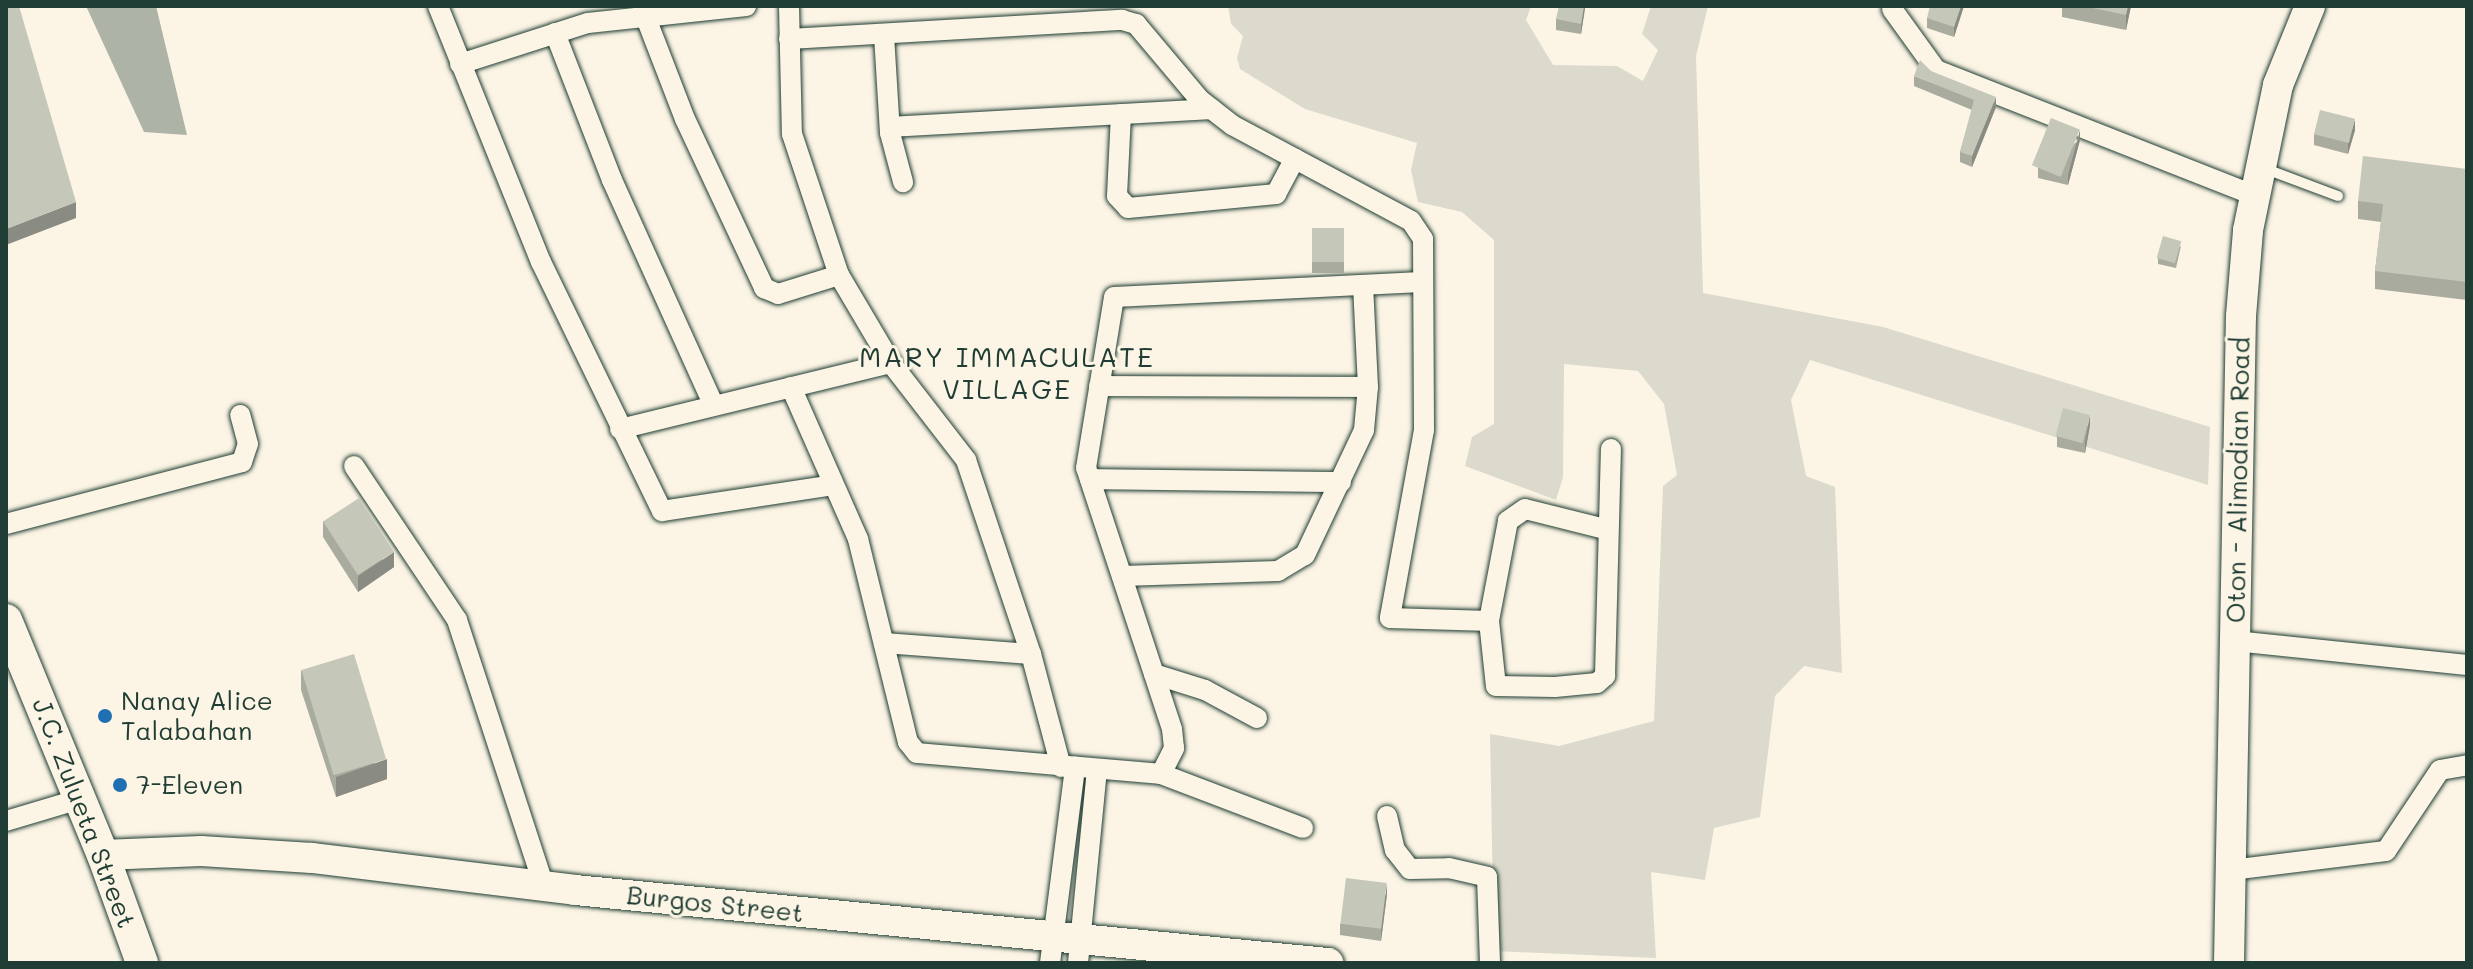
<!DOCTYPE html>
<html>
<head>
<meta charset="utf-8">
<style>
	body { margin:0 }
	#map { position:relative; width:2473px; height:969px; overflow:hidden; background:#fcf5e5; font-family:Mali,sans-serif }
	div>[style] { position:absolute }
	.green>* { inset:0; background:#dcdacc }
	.water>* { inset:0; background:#aeb3a7 }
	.roads { filter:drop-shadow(0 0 2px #1f3d34) drop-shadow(0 0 2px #1f3d34) }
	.lane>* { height:10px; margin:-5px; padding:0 5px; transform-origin:5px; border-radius:5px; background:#fcf5e5 }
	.street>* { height:20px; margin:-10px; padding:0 10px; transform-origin:10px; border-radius:10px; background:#fcf5e5 }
	.secondary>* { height:30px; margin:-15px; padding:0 15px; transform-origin:15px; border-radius:15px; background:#fcf5e5 }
	.primary>* { height:32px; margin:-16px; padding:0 16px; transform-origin:16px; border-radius:16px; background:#fcf5e5 }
	.wall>* { inset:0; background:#a9ab9f; transform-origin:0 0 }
	.shaded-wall>* { inset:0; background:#8a8b82 }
	.building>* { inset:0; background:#c5c7b9; transform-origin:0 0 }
	.dots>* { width:22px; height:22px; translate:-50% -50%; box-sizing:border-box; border:4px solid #fcf5e5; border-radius:50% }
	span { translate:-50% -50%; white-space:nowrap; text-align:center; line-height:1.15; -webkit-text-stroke:6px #fcf5e5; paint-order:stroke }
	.street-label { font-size:26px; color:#1f3d34 }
	.poi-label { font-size:26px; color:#1f3d34 }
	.left { translate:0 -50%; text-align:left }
	.neighbourhood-label { font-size:28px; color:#1f3d34; letter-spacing:2px }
	.frame { position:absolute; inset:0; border:8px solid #1f3d34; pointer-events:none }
</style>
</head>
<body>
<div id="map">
	<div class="green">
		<div style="clip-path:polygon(1228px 6px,1531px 6px,1526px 20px,1553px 65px,1617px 66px,1643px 81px,1658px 50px,1642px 34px,1651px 6px,1708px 6px,1696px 56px,1703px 293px,1883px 327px,2210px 427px,2208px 485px,1810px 360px,1791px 400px,1806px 476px,1835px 487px,1842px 673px,1804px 666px,1775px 696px,1760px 817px,1714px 828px,1705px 880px,1651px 872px,1656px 958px,1494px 951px,1490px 734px,1559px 746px,1654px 721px,1663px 486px,1677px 475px,1664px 404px,1638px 371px,1564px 364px,1563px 477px,1556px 500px,1465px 466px,1472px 437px,1494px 424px,1494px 240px,1462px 212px,1418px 202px,1411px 170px,1417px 143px,1305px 109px,1240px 69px,1237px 58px,1243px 36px,1231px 24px)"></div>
	</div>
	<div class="water">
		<div style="clip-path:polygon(86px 6px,156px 6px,187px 135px,144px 132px)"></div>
	</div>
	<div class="roads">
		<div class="lane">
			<div style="left:2266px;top:169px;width:77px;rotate:20.6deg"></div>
		</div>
		<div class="street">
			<div style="left:438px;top:6px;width:276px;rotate:68.1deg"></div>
			<div style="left:541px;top:262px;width:277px;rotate:64.1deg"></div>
			<div style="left:662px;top:511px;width:173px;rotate:-8.6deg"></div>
			<div style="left:789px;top:6px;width:128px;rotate:88.7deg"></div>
			<div style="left:792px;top:134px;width:149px;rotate:71.6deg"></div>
			<div style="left:839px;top:275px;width:102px;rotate:59.4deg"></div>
			<div style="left:891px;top:363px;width:123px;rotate:52.3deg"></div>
			<div style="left:966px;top:460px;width:205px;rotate:71.5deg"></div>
			<div style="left:1031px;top:654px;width:117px;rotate:75.1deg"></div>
			<div style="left:1892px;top:9px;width:75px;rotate:54.2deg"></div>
			<div style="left:1936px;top:70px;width:342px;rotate:21.5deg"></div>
			<div style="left:646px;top:18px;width:108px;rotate:68.9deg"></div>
			<div style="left:685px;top:119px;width:187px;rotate:64.9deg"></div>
			<div style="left:764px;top:288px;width:15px;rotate:23deg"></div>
			<div style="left:778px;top:294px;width:64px;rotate:-17.3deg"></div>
			<div style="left:555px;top:33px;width:158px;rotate:68.8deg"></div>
			<div style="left:612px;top:180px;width:246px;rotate:65.7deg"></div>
			<div style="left:884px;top:35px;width:98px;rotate:86.5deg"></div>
			<div style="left:890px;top:133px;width:51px;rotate:75.1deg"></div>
			<div style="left:789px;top:39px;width:334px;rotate:-3.3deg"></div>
			<div style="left:1122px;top:20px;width:15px;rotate:16deg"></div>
			<div style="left:1136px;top:24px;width:99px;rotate:49.9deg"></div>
			<div style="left:1200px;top:100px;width:41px;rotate:38deg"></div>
			<div style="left:1232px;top:125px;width:203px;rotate:28.2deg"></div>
			<div style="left:1411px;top:221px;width:22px;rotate:56deg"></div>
			<div style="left:1423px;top:239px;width:191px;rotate:89.7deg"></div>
			<div style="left:1424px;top:430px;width:191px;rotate:100.3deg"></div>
			<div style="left:1390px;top:618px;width:99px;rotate:1.7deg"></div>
			<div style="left:460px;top:64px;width:134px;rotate:-17.8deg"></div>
			<div style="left:588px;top:23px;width:159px;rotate:-6.1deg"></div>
			<div style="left:1121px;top:114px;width:82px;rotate:92.8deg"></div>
			<div style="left:1117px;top:196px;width:16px;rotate:47deg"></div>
			<div style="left:1128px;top:208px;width:149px;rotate:-5.4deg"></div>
			<div style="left:1276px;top:194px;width:40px;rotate:-62deg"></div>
			<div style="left:890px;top:127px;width:322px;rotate:-3.2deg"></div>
			<div style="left:1099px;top:386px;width:269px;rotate:0.2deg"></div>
			<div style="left:791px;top:387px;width:166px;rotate:66.2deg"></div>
			<div style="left:858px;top:539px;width:209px;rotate:76.2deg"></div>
			<div style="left:908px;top:742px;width:14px;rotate:51deg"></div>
			<div style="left:917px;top:753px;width:245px;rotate:4.9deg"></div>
			<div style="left:1161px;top:774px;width:152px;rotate:20.8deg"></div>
			<div style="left:620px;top:429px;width:279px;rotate:-13.7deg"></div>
			<div style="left:354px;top:466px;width:185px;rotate:56.2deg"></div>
			<div style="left:457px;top:620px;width:277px;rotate:71.9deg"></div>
			<div style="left:1090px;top:479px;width:251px;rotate:0.7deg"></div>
			<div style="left:6px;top:524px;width:244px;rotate:-14.7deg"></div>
			<div style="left:242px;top:462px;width:19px;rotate:-72deg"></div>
			<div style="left:248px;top:444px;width:30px;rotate:-105deg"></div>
			<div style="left:1605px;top:529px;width:82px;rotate:-166deg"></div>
			<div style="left:1525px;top:509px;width:21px;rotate:145deg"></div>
			<div style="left:1508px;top:521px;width:102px;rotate:100.8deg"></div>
			<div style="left:1489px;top:621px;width:65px;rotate:83.9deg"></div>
			<div style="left:1496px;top:686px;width:59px;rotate:1deg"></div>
			<div style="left:1555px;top:687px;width:42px;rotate:-5.4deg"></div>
			<div style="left:1597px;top:683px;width:11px;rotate:-41deg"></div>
			<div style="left:1605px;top:676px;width:227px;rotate:-88.5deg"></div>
			<div style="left:1122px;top:576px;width:156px;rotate:-1.8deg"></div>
			<div style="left:1278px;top:571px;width:31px;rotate:-31deg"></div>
			<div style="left:1305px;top:555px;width:138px;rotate:-64.7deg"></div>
			<div style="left:1364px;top:430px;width:43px;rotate:-84.7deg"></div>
			<div style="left:1368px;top:387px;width:102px;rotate:-92.8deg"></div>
			<div style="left:2235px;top:641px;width:233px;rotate:5.9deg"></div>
			<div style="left:884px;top:643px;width:147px;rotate:4.3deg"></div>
			<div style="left:1154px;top:674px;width:53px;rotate:17.4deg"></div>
			<div style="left:1205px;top:690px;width:59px;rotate:28.3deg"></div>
			<div style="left:1161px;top:774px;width:29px;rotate:-63deg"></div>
			<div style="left:1174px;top:748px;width:19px;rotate:-96deg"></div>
			<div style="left:1172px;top:729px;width:275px;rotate:-108.2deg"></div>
			<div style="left:1086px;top:468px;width:173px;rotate:-80.7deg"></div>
			<div style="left:1114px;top:297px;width:308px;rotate:-2.8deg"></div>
			<div style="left:1387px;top:816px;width:35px;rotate:77deg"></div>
			<div style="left:1395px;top:850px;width:24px;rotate:52deg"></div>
			<div style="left:1410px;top:869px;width:39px;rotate:-1deg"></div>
			<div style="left:1449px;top:868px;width:39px;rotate:13deg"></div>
			<div style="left:1487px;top:877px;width:86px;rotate:88deg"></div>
			<div style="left:6px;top:821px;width:77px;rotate:-16.6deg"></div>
			<div style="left:2231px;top:870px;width:156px;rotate:-7deg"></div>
			<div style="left:2386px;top:851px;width:97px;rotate:-56.3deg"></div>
			<div style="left:2440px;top:770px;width:27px;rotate:-10deg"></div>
			<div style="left:1050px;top:963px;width:198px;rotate:-82.7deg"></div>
			<div style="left:1078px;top:963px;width:194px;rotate:-84.4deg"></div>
		</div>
		<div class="secondary">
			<div style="left:103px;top:855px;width:98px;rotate:-2.3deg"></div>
			<div style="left:201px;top:851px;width:111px;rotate:3.6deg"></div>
			<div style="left:312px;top:858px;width:265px;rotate:6.9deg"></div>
			<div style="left:575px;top:890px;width:757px;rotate:5.54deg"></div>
			<div style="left:2229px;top:963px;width:647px;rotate:-88.94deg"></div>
			<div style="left:2241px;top:316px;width:86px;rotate:-85.3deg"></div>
			<div style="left:2248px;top:230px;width:148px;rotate:-78.3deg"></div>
			<div style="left:2278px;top:85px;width:85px;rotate:-67.9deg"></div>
		</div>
		<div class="primary">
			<div style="left:6px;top:620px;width:254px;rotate:67.6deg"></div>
			<div style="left:103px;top:855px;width:115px;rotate:70.1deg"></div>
		</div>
	</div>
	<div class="wall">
		<div style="clip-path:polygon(1585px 6px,1581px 34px,1556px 30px,1556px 19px)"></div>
		<div style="clip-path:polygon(1964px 6px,1954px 37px,1927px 28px,1927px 18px)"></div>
		<div style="clip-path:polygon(2062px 6px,2131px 6px,2126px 30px,2062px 17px)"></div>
		<div style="clip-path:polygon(1914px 76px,1996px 107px,1972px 167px,1960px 162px,1960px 152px,1972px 110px,1914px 86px)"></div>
		<div style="clip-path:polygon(2355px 130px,2348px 154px,2314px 145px,2314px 134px)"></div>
		<div style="clip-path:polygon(2080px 140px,2068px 185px,2038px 178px,2038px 167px)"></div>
		<div style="clip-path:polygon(2467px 169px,2467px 300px,2375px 289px,2375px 271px,2381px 222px,2358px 219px,2358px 201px)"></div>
		<div style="left:1344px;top:228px;width:45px;height:32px;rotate:90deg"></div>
		<div style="clip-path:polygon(2181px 246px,2176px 268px,2158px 264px,2158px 258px)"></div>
		<div style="clip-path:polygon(2090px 425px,2085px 453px,2057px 447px,2057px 436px)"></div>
		<div style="clip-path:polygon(323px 521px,394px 567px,358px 592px,323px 537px)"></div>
		<div style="clip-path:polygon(301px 670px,387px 779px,336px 797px,301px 690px)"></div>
		<div style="clip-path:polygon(1387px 894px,1381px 941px,1340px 935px,1340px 924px)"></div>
	</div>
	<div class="shaded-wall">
		<div style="clip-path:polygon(1584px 6px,1585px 6px,1585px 9px,1581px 34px,1581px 24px)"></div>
		<div style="clip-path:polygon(1961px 6px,1964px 6px,1954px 37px,1954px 27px)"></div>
		<div style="clip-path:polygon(2128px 6px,2131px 6px,2126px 30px,2126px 15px)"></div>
		<div style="clip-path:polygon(1996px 97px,1996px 107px,1972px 167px,1972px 156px)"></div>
		<div style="clip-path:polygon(2355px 119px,2355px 130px,2348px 154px,2348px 144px)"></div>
		<div style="clip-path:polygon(2080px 130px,2080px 140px,2068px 185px,2068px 175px)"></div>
		<div style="clip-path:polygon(76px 202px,76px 218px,6px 245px,6px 229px)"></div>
		<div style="clip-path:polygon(2090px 415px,2090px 425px,2085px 453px,2085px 442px)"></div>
		<div style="clip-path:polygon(394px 552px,394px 567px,358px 592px,358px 576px)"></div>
		<div style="clip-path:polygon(387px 759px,387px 779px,336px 797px,336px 777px)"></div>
		<div style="clip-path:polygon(1387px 883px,1387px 894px,1381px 941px,1381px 930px)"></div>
	</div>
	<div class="building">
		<div style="clip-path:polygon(6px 6px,19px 6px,76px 202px,6px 229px)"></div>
		<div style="clip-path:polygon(1559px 6px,1584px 6px,1581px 24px,1556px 19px)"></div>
		<div style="clip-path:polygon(1930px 6px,1961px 6px,1954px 27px,1927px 18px)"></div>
		<div style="clip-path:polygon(2083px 6px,2128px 6px,2126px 15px)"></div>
		<div style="clip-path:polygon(1920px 60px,1931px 71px,1996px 97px,1972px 156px,1960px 152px,1974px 100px,1914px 76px)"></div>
		<div style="left:2320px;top:110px;width:36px;height:25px;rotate:14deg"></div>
		<div style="left:2051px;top:118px;width:31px;height:51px;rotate:22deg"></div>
		<div style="clip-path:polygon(2363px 156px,2467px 169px,2467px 282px,2375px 271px,2383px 204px,2358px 201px)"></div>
		<div style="left:1344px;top:228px;width:34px;height:32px;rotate:90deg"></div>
		<div style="left:2163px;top:236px;width:19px;height:23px;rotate:16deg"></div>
		<div style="left:2063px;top:408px;width:28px;height:29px;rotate:15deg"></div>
		<div style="left:359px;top:498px;width:64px;height:43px;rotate:57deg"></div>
		<div style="left:354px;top:654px;width:110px;height:55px;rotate:73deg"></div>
		<div style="left:1346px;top:878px;width:41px;height:46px;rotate:7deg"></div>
	</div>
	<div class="dots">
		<div style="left:105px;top:716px;background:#1f6fb2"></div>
		<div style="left:120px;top:785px;background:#1f6fb2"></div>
	</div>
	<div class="street-label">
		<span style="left:2238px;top:480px;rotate:-89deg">Oton - Alimodian Road</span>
		<span style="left:84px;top:813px;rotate:69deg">J.C. Zulueta Street</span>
		<span style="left:715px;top:904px;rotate:6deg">Burgos Street</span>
	</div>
	<div class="poi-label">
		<span class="left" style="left:121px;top:716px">Nanay Alice<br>Talabahan</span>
		<span class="left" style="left:136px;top:785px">7-Eleven</span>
	</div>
	<div class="neighbourhood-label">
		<span style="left:1007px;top:372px">MARY IMMACULATE<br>VILLAGE</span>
	</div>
	<div class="frame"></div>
</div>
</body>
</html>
